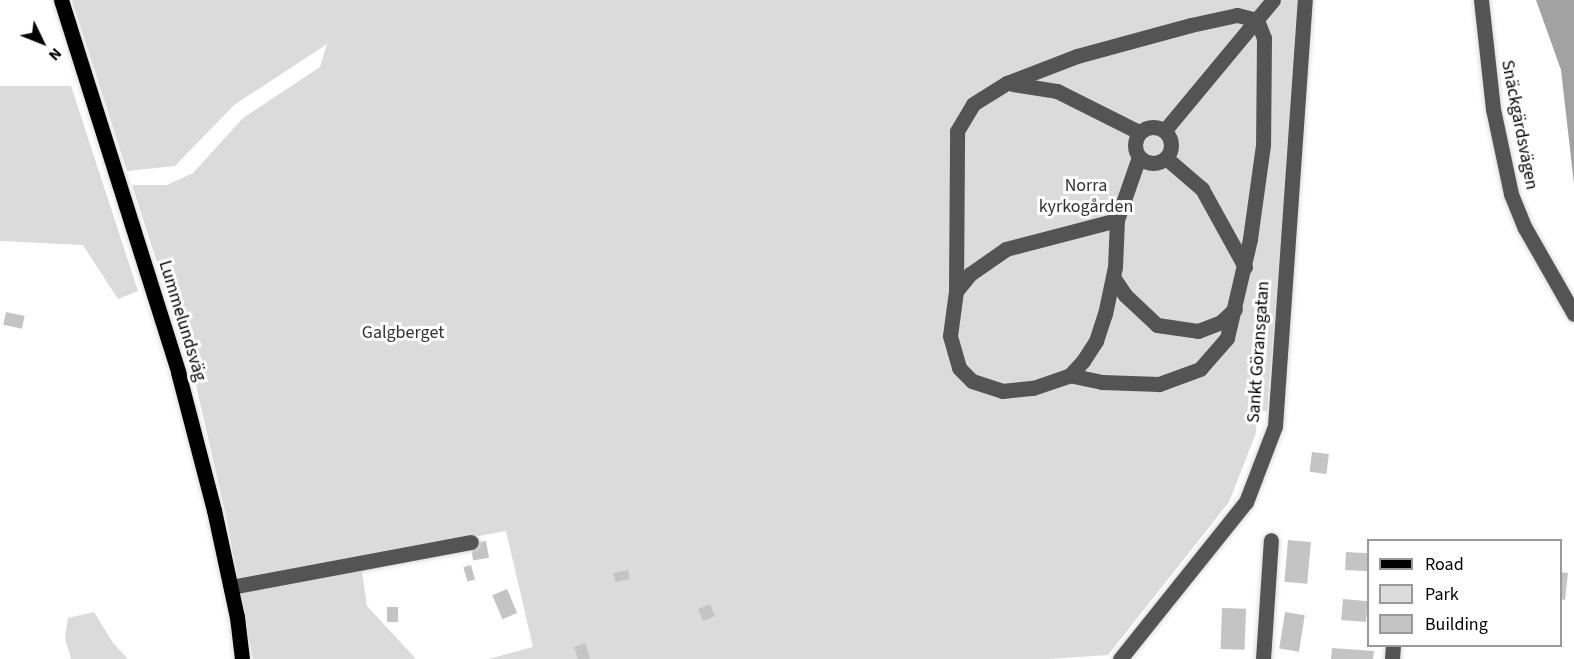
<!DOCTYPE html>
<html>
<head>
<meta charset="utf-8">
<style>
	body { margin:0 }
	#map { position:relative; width:1574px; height:659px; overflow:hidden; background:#fff; font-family:"Source Sans 3",sans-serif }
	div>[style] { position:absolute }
	.green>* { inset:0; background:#dbdbdb }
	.water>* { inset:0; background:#a2a2a2 }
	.building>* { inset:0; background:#c4c4c4; transform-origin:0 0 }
	.roads { filter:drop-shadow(0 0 2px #dbdbdb) drop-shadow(0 0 2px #dbdbdb) }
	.minor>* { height:15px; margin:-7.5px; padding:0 7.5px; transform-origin:7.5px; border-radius:7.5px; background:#545454 }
	.minor>.ring { margin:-7.5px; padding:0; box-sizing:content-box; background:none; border:15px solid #545454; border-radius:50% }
	.major>* { height:15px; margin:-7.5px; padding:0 7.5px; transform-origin:7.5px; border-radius:7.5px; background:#000 }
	span { translate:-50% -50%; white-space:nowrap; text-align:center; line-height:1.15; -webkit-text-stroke:6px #fff; paint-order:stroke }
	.street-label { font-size:18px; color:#000 }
	.park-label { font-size:18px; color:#323232 }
	.legend { position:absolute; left:1367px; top:539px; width:195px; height:108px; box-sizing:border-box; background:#fff; border:2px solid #999; margin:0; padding:8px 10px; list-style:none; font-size:18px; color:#000 }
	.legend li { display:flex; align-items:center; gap:12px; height:30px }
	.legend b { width:30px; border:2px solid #999 }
	.north { position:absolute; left:12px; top:12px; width:60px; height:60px; -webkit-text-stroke:4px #fff; paint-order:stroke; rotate:133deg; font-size:16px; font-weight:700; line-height:24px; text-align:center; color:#000 }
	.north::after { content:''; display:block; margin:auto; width:21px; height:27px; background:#000; clip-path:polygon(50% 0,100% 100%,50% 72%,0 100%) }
</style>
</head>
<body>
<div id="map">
	<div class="green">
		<div style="clip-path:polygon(72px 0,1301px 0,1267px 411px,1257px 411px,1256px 433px,1229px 502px,1108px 655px,1048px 659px,488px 659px,533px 647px,506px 531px,360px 558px,367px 606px,416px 659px,253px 659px,226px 516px,194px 377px,132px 185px,167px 185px,193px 173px,243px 118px,320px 67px,327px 44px,234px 105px,175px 166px,127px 171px)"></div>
		<div style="clip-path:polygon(0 86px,71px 86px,138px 291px,118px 299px,83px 245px,0 241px)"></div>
		<div style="clip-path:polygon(94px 612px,113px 643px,128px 659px,71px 659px,65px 638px,68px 618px)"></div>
	</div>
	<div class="water">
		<div style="clip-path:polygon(1536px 0,1574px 0,1574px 184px,1561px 70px)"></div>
	</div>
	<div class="building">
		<div style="left:6px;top:312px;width:19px;height:13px;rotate:12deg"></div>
		<div style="left:1312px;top:452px;width:17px;height:20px;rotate:7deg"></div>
		<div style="left:1288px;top:540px;width:23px;height:42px;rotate:5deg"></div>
		<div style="left:486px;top:541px;width:17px;height:16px;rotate:80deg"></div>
		<div style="left:1346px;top:552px;width:22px;height:18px;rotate:3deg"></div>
		<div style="left:471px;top:565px;width:15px;height:8px;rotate:74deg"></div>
		<div style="left:628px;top:570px;width:9px;height:15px;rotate:77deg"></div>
		<div style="clip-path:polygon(1560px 572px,1568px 573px,1565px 600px,1560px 599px)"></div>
		<div style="left:507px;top:589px;width:26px;height:16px;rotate:67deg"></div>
		<div style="left:1343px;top:599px;width:25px;height:21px;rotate:5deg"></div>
		<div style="left:710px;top:604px;width:13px;height:13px;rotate:67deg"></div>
		<div style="left:387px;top:607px;width:11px;height:15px"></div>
		<div style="left:1222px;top:608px;width:24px;height:41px;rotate:2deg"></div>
		<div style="left:1285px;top:612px;width:20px;height:37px;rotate:9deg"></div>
		<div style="clip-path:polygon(585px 643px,590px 659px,578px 659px,574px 647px)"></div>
		<div style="clip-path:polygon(1332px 648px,1374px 651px,1373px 659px,1331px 659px)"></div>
	</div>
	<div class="roads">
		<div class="minor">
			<div style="left:1481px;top:0;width:110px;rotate:83.7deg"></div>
			<div style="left:1493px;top:109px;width:87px;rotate:78deg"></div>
			<div style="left:1511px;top:194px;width:37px;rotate:68deg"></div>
			<div style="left:1525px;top:228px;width:99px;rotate:60.3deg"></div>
			<div style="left:1013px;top:84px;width:45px;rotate:9deg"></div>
			<div style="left:1057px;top:91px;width:92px;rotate:26.6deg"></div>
			<div class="ring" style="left:1135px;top:127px;width:21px;height:21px"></div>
			<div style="left:1165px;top:130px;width:169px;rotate:-50.3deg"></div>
			<div style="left:1166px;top:158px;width:48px;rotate:40.7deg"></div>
			<div style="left:1202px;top:189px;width:89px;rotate:61.1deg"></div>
			<div style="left:1117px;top:220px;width:115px;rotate:165.4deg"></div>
			<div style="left:1006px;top:249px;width:44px;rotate:145.2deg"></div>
			<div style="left:970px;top:274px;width:22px;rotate:129deg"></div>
			<div style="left:956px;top:291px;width:45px;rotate:97.6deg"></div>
			<div style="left:950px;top:336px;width:33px;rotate:74deg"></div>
			<div style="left:959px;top:368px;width:18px;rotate:45deg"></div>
			<div style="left:972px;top:381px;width:32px;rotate:18deg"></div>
			<div style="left:1002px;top:391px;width:31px;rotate:-6deg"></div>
			<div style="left:1033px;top:388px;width:39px;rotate:-19deg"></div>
			<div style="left:1070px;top:375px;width:19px;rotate:-47deg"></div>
			<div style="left:1083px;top:361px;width:24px;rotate:-57deg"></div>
			<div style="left:1096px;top:341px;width:28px;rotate:-72deg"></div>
			<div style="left:1105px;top:314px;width:48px;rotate:-78deg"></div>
			<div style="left:1115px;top:267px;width:47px;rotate:-87.6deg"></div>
			<div style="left:1117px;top:220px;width:67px;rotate:-70.8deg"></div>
			<div style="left:1113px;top:277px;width:22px;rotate:56deg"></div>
			<div style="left:1125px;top:295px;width:44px;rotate:43.2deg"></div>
			<div style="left:1157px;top:325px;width:41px;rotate:8.3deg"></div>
			<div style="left:1198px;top:331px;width:25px;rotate:-21deg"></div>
			<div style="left:1221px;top:322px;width:19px;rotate:-43deg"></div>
			<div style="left:956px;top:291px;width:160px;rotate:-89.6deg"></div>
			<div style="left:957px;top:131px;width:31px;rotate:-59deg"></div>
			<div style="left:973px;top:104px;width:40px;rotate:-32deg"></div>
			<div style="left:1007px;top:83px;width:75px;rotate:-21.1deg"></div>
			<div style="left:1077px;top:56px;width:118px;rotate:-15.2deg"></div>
			<div style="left:1191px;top:25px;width:47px;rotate:-12.3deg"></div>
			<div style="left:1237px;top:15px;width:21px;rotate:14deg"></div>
			<div style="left:1257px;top:20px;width:19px;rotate:69deg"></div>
			<div style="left:1264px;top:38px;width:107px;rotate:90.5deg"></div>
			<div style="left:1263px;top:145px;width:95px;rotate:97.9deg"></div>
			<div style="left:1250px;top:239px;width:102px;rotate:103.1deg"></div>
			<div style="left:1227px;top:338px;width:41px;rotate:131.1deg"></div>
			<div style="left:1200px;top:369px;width:44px;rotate:159.9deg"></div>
			<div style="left:1159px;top:384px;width:57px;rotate:-178deg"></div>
			<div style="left:1102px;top:382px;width:33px;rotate:-168deg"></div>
			<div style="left:231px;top:587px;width:244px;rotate:-10.6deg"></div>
			<div style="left:1120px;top:659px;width:201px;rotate:-51.3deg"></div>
			<div style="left:1246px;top:502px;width:81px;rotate:-69.1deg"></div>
			<div style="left:1275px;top:426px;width:427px;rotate:-86deg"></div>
			<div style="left:1263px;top:659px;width:119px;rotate:-86.2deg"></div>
			<div style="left:1392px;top:659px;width:13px;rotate:-86deg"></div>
		</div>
		<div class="major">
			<div style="left:61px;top:0;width:390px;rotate:72.5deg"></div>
			<div style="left:178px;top:372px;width:143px;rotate:75.4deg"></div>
			<div style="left:214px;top:510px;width:109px;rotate:77.9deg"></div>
			<div style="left:237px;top:617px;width:42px;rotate:83.2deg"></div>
		</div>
	</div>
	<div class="street-label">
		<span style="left:1519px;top:125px;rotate:79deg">Snäckgärdsvägen</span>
		<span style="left:182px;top:321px;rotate:73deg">Lummelundsväg</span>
		<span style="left:1259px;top:352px;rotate:-86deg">Sankt Göransgatan</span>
	</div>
	<div class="park-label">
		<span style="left:1086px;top:197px">Norra<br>kyrkogården</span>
		<span style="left:403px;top:333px">Galgberget</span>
	</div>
	<ul class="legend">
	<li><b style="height:8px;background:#000"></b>Road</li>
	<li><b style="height:16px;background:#dbdbdb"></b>Park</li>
	<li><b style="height:16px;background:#c4c4c4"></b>Building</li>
	</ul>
	<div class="north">N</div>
</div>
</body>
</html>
